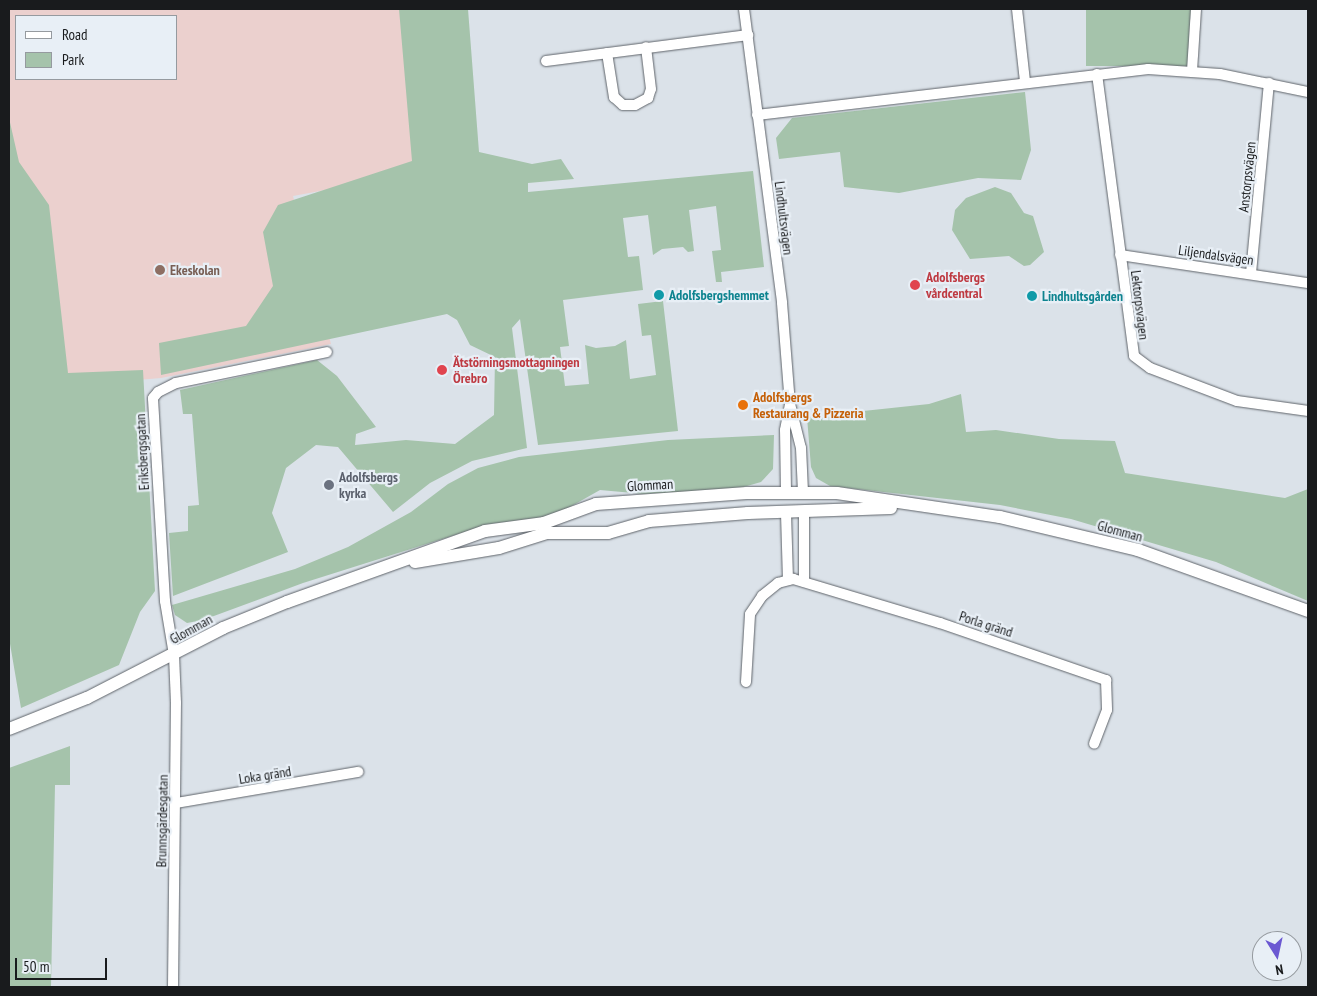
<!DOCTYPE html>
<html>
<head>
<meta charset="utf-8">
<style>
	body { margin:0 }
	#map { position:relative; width:1317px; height:996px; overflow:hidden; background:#dbe2e9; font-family:"PT Sans Narrow",sans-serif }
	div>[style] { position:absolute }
	.education>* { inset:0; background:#ebd0ce }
	.green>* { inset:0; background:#a5c3ab; transform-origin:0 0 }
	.roads { filter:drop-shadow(0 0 1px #5f646a) drop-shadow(0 0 1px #5f646a) }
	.minor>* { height:10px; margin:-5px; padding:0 5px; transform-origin:5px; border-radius:5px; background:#fff }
	.tertiary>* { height:12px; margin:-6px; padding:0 6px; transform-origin:6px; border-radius:6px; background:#fff }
	.dots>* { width:14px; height:14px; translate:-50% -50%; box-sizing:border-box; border:2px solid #e8eff6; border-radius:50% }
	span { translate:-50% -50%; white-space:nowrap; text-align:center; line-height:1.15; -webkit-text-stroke:4.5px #e8eff6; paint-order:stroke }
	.street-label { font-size:14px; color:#191b1d }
	.education-label { font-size:14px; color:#785e54; font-weight:700 }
	.left { translate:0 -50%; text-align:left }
	.health-label { font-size:14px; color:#be3a42; font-weight:700 }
	.culture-label { font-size:14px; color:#0d838f; font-weight:700 }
	.food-label { font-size:14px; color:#c56008; font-weight:700 }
	.worship-label { font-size:14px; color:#5b616d; font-weight:700 }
	.frame { position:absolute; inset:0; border:10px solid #191b1d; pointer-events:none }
	.legend { position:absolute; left:15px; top:15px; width:162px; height:65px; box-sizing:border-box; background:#e8eff6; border:1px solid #959a9f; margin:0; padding:6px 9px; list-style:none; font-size:15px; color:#191b1d }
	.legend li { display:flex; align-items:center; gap:10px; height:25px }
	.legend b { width:25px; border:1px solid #959a9f }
	.north { position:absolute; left:1252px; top:931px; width:50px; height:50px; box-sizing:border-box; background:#e8eff6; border:1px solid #959a9f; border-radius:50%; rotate:170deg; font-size:14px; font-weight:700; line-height:20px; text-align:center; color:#191b1d }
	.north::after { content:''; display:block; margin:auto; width:18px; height:22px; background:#6b58d2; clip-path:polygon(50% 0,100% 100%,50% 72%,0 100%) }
	.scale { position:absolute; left:15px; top:958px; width:92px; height:22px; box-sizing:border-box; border:2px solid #191b1d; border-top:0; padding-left:6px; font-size:15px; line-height:18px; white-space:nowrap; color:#191b1d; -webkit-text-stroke:4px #e8eff6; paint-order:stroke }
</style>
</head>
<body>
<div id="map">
	<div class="education">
		<div style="clip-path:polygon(evenodd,9px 9px,421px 9px,434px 170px,293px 196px,331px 344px,161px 378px,9px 391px,9px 9px,16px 16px,176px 16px,176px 79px,16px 79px,16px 16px)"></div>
	</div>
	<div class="green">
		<div style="clip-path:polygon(399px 9px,468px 9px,479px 152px,532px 164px,561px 159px,574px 179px,528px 183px,528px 192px,753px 171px,764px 267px,721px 272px,722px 282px,716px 282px,712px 251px,721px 250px,716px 206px,689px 210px,694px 251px,688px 252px,683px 247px,662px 249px,653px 255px,648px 215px,623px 218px,628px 257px,639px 256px,643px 290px,563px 300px,569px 346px,560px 347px,565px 386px,589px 384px,585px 345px,596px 348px,615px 346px,626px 340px,630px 379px,656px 375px,651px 335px,642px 336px,638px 304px,663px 301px,678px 431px,538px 445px,520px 319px,512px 328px,527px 448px,472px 461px,430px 483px,393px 512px,338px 447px,316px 445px,286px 468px,272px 513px,288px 552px,173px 596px,169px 533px,188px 531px,188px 506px,199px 505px,192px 414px,183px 414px,180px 390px,317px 360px,337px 376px,376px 427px,356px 434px,355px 445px,406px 440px,455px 444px,494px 415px,495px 357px,470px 345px,457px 320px,447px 314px,161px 375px,159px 343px,246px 326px,273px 286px,263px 232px,278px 205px,412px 161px)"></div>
		<div style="left:1086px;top:9px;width:106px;height:57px"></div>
		<div style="clip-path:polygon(1025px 92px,1031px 150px,1021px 180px,978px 178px,899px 193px,844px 187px,840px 152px,779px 159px,776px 138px,792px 118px)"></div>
		<div style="clip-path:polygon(9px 118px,19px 162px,49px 205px,68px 373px,143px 370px,155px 591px,140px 612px,119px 665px,21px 708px,9px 638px)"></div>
		<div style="clip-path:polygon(995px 187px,1011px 193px,1024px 213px,1033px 216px,1044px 252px,1030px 265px,1024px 266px,1009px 256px,970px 259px,952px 230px,955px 210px,966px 198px)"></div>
		<div style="clip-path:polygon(961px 394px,966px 432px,996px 430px,1059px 439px,1115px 441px,1125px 473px,1285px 498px,1308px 489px,1308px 601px,1216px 562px,1071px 519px,1000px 505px,830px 486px,816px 478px,811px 467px,807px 417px,929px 404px)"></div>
		<div style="clip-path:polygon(774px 435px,773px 469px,761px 482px,733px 490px,644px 494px,600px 490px,554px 516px,490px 524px,303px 583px,203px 620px,187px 623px,175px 615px,172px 605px,295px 569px,348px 547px,411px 512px,448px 484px,478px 468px,519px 457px,668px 440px)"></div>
		<div style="clip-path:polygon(70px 746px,70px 785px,55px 785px,51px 987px,9px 987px,9px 768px)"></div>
	</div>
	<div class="roads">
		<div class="minor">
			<div style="left:744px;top:9px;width:296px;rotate:82.6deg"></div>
			<div style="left:782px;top:303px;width:101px;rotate:85.5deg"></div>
			<div style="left:790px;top:404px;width:45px;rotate:76deg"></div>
			<div style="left:801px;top:448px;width:44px;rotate:87.4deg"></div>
			<div style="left:1017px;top:9px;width:73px;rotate:83.7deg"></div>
			<div style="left:607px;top:53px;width:45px;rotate:81deg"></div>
			<div style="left:614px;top:97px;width:12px;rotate:42deg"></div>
			<div style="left:623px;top:105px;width:12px"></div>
			<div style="left:635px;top:105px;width:15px;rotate:-28deg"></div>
			<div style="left:648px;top:98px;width:9px;rotate:-72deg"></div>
			<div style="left:651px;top:89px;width:42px;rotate:-96.8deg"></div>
			<div style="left:546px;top:61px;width:204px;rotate:-7.3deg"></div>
			<div style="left:1192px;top:71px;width:62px;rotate:-86.3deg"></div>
			<div style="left:1097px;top:74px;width:284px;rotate:82.5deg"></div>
			<div style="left:1134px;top:356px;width:20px;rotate:37deg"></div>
			<div style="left:1150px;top:368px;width:93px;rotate:20.8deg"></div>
			<div style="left:1237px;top:401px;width:72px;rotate:8deg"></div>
			<div style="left:757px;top:115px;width:394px;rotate:-6.7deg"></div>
			<div style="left:1148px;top:69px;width:72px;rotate:4deg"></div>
			<div style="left:1220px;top:74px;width:90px;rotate:11.6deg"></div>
			<div style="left:1120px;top:255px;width:190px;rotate:8.5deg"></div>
			<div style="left:1251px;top:273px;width:191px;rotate:-84.6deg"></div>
			<div style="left:786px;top:492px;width:62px;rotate:-90.9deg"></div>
			<div style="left:785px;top:430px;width:25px;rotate:-79deg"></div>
			<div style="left:786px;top:513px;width:67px;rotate:88.3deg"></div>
			<div style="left:804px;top:582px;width:70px;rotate:-90deg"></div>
			<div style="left:746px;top:682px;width:68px;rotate:-86.6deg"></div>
			<div style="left:750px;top:614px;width:22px;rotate:-56deg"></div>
			<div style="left:762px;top:596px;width:21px;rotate:-39deg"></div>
			<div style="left:778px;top:583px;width:16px;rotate:-15deg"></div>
			<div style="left:793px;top:579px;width:153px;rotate:16.7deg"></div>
			<div style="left:940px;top:623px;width:176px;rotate:19deg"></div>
			<div style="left:1106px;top:680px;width:30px;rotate:88deg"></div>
			<div style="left:1107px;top:710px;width:36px;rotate:111deg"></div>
			<div style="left:176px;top:803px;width:185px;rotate:-9.7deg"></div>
			<div style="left:173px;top:987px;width:284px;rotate:-89.4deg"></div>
			<div style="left:176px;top:703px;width:48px;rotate:-92.4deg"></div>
			<div style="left:174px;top:655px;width:55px;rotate:-99.5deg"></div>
			<div style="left:165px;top:601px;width:203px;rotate:-93.4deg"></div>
			<div style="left:153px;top:398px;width:8px;rotate:-50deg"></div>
			<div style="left:158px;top:392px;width:20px;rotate:-27deg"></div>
			<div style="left:176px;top:383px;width:154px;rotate:-11.6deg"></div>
		</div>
		<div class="tertiary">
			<div style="left:415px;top:562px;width:85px;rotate:-9.5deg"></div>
			<div style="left:499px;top:548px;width:50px;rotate:-17.4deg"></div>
			<div style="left:547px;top:533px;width:61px"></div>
			<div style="left:608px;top:533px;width:43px;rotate:-16.3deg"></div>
			<div style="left:649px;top:521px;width:99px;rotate:-4.6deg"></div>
			<div style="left:748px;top:513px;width:143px;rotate:-2deg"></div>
			<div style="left:9px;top:729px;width:84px;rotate:-21.7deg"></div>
			<div style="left:87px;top:698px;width:153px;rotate:-27.2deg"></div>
			<div style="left:223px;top:628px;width:69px;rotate:-22.1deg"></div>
			<div style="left:287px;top:602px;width:210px;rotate:-19.7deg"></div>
			<div style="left:485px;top:531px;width:60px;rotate:-7.7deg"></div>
			<div style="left:544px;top:523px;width:55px;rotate:-20.1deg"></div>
			<div style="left:596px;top:504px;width:151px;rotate:-4.2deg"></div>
			<div style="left:747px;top:493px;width:90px"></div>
			<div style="left:837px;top:493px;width:165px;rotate:8.4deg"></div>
			<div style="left:1000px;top:517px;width:142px;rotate:13.4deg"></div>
			<div style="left:1138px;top:550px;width:181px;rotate:19.7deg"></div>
		</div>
	</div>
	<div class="dots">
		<div style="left:160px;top:270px;background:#8d6e63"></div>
		<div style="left:915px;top:285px;background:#e0444e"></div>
		<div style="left:659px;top:295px;background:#0f9aa8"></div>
		<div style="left:1032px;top:296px;background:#0f9aa8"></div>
		<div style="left:442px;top:370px;background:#e0444e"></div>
		<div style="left:743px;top:405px;background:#e8710a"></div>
		<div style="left:329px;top:485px;background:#6b7280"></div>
	</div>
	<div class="street-label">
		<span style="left:1247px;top:177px;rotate:-84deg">Anstorpsvägen</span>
		<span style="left:784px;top:218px;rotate:83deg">Lindhultsvägen</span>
		<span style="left:1216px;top:255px;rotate:8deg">Liljendalsvägen</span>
		<span style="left:1140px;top:305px;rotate:83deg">Lektorpsvägen</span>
		<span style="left:142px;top:452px;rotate:-93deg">Eriksbergsgatan</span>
		<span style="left:650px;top:485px;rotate:-3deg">Glomman</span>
		<span style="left:1120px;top:531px;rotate:15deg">Glomman</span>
		<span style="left:986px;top:624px;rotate:18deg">Porla gränd</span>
		<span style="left:191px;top:629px;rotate:-29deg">Glomman</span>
		<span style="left:265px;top:775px;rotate:-9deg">Loka gränd</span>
		<span style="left:162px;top:821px;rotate:-89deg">Brunnsgärdesgatan</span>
	</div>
	<div class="education-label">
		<span class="left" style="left:170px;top:270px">Ekeskolan</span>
	</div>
	<div class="health-label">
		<span class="left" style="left:926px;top:285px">Adolfsbergs<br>vårdcentral</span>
		<span class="left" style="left:453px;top:370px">Ätstörningsmottagningen<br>Örebro</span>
	</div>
	<div class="culture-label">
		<span class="left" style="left:669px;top:295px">Adolfsbergshemmet</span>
		<span class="left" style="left:1042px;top:296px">Lindhultsgården</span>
	</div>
	<div class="food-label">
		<span class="left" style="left:753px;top:405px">Adolfsbergs<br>Restaurang &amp; Pizzeria</span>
	</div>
	<div class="worship-label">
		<span class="left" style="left:339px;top:485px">Adolfsbergs<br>kyrka</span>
	</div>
	<div class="frame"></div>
	<ul class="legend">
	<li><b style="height:6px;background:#fff"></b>Road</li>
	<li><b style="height:14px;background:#a5c3ab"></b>Park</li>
	</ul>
	<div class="north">N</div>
	<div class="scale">50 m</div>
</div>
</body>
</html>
